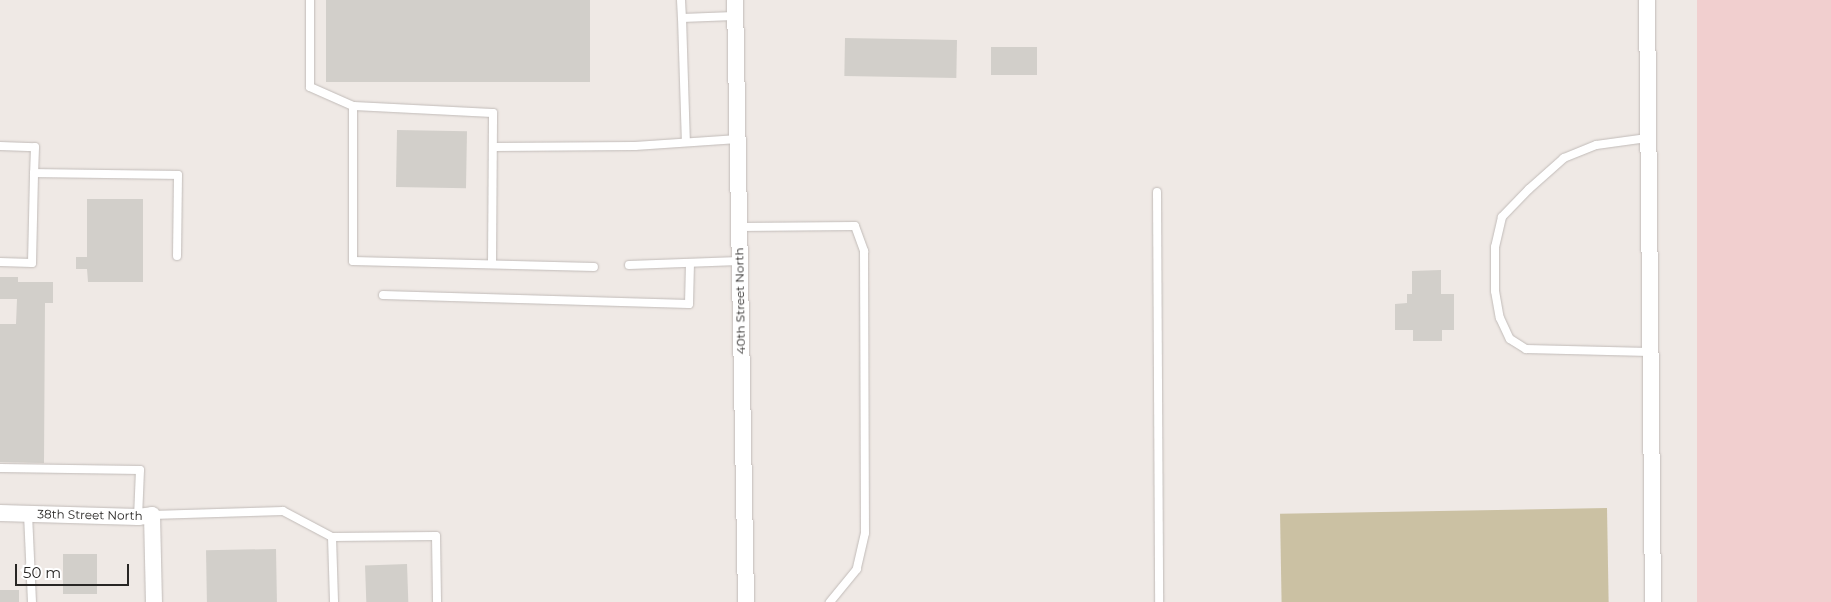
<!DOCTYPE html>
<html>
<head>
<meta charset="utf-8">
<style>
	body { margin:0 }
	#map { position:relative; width:1831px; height:602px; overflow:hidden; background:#efe9e5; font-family:Montserrat,sans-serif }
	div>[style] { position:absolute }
	.green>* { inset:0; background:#f1cfcf; transform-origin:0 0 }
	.water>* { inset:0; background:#cbc1a3; transform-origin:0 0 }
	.building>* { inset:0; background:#d2cfca; transform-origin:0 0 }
	.roads { filter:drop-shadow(0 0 1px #c1bbb8) drop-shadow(0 0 1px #c1bbb8) }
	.lane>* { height:8px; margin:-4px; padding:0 4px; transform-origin:4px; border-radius:4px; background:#fff }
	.street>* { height:16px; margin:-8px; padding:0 8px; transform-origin:8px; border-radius:8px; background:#fff }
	span { translate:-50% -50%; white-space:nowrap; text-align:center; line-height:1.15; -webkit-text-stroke:4px #fff; paint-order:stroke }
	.street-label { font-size:12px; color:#282624 }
	.scale { position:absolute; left:15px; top:564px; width:114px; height:22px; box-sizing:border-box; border:2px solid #282624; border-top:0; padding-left:6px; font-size:15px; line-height:18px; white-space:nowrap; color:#282624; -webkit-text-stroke:4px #fff; paint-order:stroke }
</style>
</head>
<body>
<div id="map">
	<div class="green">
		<div style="left:1697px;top:0;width:134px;height:602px"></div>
	</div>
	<div class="water">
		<div style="left:1607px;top:508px;width:94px;height:327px;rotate:89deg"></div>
	</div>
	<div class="building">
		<div style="left:326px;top:0;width:264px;height:82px"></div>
		<div style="left:845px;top:38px;width:112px;height:38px;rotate:1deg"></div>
		<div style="left:991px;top:47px;width:46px;height:28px"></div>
		<div style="left:397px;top:130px;width:70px;height:57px;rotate:1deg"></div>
		<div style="clip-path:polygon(87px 199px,143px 199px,143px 282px,88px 282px,87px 269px,76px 269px,76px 257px,87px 257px)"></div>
		<div style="clip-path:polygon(1441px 270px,1441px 294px,1454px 294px,1454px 330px,1442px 330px,1442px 341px,1413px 341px,1413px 330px,1395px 330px,1395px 304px,1407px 303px,1407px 294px,1412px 294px,1412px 271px)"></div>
		<div style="clip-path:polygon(0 277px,18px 277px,18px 282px,53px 282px,53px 303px,45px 303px,44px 463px,0 462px,0 324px,16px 324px,17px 299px,0 299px)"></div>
		<div style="left:276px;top:549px;width:53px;height:70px;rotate:89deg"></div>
		<div style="left:63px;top:554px;width:34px;height:40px"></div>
		<div style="left:407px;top:564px;width:38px;height:42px;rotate:88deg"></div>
		<div style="left:0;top:590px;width:19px;height:12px"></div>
	</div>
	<div class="roads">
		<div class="lane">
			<div style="left:310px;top:0;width:87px;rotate:90deg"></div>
			<div style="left:310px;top:87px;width:47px;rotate:23.8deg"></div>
			<div style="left:681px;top:0;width:18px;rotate:87deg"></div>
			<div style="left:682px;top:18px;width:52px;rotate:-2.2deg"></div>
			<div style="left:682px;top:18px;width:124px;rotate:88.2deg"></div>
			<div style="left:1647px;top:138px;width:51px;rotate:172.2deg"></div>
			<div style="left:1596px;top:145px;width:35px;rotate:158deg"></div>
			<div style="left:1564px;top:158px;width:47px;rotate:138.5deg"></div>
			<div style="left:1529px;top:189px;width:39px;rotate:134deg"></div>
			<div style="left:1502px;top:217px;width:31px;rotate:103deg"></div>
			<div style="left:1495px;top:247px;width:44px;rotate:90deg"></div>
			<div style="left:1495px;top:291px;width:27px;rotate:80deg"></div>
			<div style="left:1500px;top:318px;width:23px;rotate:65deg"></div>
			<div style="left:1510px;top:339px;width:19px;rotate:32deg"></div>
			<div style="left:1526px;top:349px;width:123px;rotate:1.4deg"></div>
			<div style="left:0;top:146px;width:35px;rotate:2deg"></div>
			<div style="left:35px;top:147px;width:26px;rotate:92deg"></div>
			<div style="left:493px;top:147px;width:142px;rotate:-0.4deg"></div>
			<div style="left:635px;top:146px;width:103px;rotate:-3.9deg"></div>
			<div style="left:1157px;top:192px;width:410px;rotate:89.7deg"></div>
			<div style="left:739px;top:227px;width:116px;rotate:-0.5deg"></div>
			<div style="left:855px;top:226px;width:27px;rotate:70deg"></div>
			<div style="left:864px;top:251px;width:282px;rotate:89.8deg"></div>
			<div style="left:865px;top:533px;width:37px;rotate:103deg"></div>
			<div style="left:857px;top:569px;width:43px;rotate:129.3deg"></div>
			<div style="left:0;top:262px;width:32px;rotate:2deg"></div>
			<div style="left:32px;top:263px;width:90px;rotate:-88.7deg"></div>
			<div style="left:34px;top:173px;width:144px;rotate:0.8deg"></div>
			<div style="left:178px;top:175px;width:81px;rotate:90.7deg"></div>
			<div style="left:492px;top:264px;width:151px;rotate:-89.6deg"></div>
			<div style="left:493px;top:113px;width:140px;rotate:-177.1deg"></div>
			<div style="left:353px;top:106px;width:155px;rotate:90deg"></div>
			<div style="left:353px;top:261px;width:241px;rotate:1.4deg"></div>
			<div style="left:629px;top:265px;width:110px;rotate:-2.1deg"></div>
			<div style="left:383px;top:295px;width:306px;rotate:1.7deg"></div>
			<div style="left:689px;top:304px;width:40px;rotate:-88.6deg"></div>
			<div style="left:0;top:468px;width:140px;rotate:0.8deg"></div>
			<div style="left:140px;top:470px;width:47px;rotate:92.4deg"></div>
			<div style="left:28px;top:514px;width:88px;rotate:87.4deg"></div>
			<div style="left:152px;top:515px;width:131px;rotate:-1.7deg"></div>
			<div style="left:283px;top:511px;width:55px;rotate:28deg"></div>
			<div style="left:332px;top:537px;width:65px;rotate:88.2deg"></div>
			<div style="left:332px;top:537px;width:104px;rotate:-0.6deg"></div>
			<div style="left:436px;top:536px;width:66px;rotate:89.1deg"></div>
		</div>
		<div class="street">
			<div style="left:735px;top:0;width:602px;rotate:88.95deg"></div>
			<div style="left:1647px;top:0;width:602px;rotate:89.43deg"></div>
			<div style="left:0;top:513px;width:138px;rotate:1.7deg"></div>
			<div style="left:138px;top:517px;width:14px;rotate:-8deg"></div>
			<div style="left:152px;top:515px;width:87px;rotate:88.7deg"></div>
		</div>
	</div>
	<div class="street-label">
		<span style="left:740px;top:301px;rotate:-91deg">40th Street North</span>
		<span style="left:90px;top:515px;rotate:1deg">38th Street North</span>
	</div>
	<div class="scale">50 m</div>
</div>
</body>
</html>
